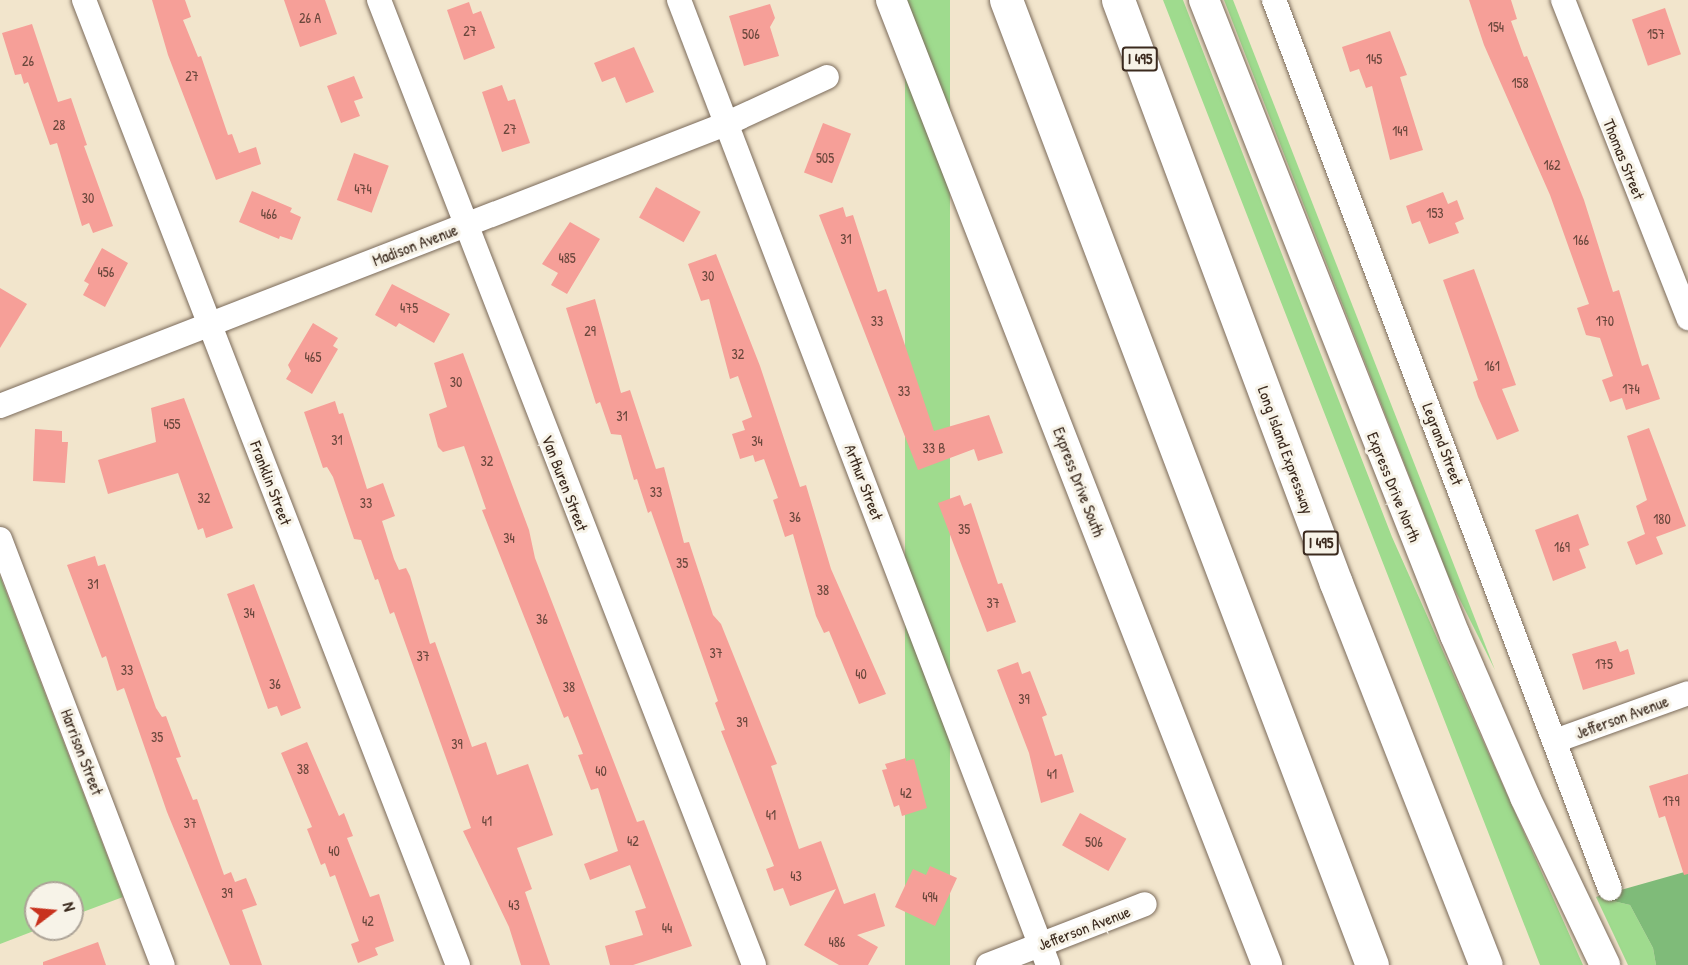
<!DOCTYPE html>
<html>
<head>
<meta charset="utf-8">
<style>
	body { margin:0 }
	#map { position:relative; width:1688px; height:965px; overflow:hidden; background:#f2e5cc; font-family:"Patrick Hand",sans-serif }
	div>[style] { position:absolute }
	.green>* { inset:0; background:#9fdb8e; transform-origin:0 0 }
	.forest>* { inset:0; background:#7fbb79 }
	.building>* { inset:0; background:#f69f98; transform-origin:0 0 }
	.roads { filter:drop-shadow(0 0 2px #7b6b5b) drop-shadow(0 0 2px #7b6b5b) }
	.minor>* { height:24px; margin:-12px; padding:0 12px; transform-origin:12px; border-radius:12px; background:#fff }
	.major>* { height:30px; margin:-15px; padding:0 15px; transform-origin:15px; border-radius:15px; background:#fff }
	.highway>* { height:33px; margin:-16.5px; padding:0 16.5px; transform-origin:16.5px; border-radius:16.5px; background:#fff }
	span { translate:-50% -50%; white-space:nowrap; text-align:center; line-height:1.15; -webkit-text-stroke:6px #f7f3e8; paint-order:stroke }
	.number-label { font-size:14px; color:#6a473c }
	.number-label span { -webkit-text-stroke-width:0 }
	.shield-label span { padding:2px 4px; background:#f7f3e8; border:2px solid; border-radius:4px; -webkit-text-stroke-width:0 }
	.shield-label { font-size:15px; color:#3b2a1e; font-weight:700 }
	.street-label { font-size:16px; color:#3b2a1e }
	.north { position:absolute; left:24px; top:881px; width:60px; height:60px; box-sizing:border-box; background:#f7f3e8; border:2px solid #aca397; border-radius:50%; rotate:74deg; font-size:16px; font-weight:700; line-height:24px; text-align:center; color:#3b2a1e }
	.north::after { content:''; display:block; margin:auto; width:21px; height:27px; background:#c8321e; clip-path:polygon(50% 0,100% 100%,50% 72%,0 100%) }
</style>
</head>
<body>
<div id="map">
	<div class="green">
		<div style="left:905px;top:0;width:45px;height:1035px"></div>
		<div style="clip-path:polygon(1163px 0,1183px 0,1392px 537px,1583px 965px,1540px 965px)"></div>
		<div style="clip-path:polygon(1224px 0,1233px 0,1495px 670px,1449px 578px)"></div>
		<div style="clip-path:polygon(0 576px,123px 897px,72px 916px,72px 893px,36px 893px,36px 929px,39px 929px,0 944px)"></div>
		<div style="clip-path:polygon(1596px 897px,1630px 905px,1653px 948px,1656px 965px,1628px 965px)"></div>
	</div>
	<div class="forest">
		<div style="clip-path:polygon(1688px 871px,1688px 965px,1656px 965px,1653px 948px,1630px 905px,1596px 897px)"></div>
	</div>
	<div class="building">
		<div style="clip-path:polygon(152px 0,185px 0,191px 17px,183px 20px,198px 57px,201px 56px,228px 135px,232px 134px,239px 153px,256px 147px,261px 164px,216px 180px,168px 55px)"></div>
		<div style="clip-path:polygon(284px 0,325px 0,337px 34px,300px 47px)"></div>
		<div style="clip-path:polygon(1469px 0,1511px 0,1517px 19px,1511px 21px,1524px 57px,1527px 56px,1584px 200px,1613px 292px,1619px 290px,1642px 366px,1648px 364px,1660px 399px,1626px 410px,1622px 398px,1610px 402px,1602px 380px,1613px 376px,1600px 338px,1586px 335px,1577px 308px,1589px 304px,1550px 195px,1484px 45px)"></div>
		<div style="clip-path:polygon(469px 2px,473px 14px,481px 11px,495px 48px,464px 60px,447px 10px)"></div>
		<div style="clip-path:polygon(770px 4px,775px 18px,770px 27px,779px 56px,744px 66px,729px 16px)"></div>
		<div style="left:1665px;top:8px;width:49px;height:35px;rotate:71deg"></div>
		<div style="clip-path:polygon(32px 24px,58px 102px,71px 98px,87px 145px,84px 146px,113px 226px,93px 233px,89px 223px,82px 226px,57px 143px,50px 145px,28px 82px,24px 84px,21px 74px,15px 75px,2px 33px)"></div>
		<div style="clip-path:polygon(1390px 31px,1407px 75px,1400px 77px,1423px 150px,1390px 160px,1372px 86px,1366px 88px,1359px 69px,1350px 72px,1342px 47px)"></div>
		<div style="clip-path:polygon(634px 47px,654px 92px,626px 103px,615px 77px,602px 82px,594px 63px)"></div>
		<div style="clip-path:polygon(354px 76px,363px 98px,354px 101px,360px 116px,341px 123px,327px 86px)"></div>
		<div style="clip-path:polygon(502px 85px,508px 101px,515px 99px,530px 143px,502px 152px,482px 92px)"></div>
		<div style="left:823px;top:123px;width:30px;height:53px;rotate:21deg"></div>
		<div style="left:354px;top:153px;width:37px;height:50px;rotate:20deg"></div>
		<div style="left:656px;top:187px;width:51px;height:35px;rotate:29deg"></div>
		<div style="clip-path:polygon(252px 191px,292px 208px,290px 212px,301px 217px,292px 240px,280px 236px,279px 239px,239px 222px)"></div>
		<div style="clip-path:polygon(1443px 192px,1448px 204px,1457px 200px,1464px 219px,1455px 223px,1459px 233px,1429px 244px,1420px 221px,1412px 224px,1406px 206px)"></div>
		<div style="clip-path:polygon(843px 207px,846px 217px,853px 215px,878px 292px,886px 289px,934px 431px,989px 415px,1003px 453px,978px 461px,974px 449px,918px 470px,819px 215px)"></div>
		<div style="clip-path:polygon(570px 222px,600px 239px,567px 294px,551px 285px,558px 273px,542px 264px)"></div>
		<div style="clip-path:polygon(102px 248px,128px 263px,105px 307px,83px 295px,89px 284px,84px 281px)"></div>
		<div style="clip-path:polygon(716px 254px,760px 366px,800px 487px,806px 485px,831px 569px,886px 694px,859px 704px,829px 631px,824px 633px,816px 616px,793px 534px,785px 537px,773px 500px,778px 498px,764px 459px,755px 462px,753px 455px,740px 459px,732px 434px,745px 430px,742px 421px,752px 417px,738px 376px,730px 379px,709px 299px,701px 301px,688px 264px)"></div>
		<div style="clip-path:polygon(1474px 269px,1516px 385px,1502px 389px,1519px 431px,1497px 440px,1478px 397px,1473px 382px,1478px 380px,1443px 280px)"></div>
		<div style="clip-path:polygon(392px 284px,450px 314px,434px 343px,399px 323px,396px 327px,375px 315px)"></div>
		<div style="clip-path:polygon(0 288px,27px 304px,0 348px)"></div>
		<div style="clip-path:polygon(595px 299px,621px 393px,630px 390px,656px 469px,664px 467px,684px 543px,689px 542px,713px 615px,721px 624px,777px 764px,771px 766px,799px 849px,821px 841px,844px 904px,875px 893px,885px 926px,857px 935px,878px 947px,868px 965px,839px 965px,804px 945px,836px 889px,790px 906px,783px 888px,774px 891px,766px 869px,774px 866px,721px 731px,725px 730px,715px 703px,718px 701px,651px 511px,648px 513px,637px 479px,634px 480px,621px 435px,611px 434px,600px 402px,596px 404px,566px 308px)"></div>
		<div style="clip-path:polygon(313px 323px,338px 338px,333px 346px,338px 349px,312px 394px,286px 379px,291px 371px,288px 365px)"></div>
		<div style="clip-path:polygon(463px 353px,529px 530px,535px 558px,637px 822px,644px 820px,692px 946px,633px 965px,610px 965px,605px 946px,643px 935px,635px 911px,646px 908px,630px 865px,590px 880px,584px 864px,618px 851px,598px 788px,591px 790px,578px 755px,583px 754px,568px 716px,564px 718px,482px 510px,486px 509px,464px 446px,443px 452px,438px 447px,429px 414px,447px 407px,434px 363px)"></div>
		<div style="clip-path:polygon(184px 398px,233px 528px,206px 538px,203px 528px,198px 530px,178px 473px,108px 494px,98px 460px,156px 442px,151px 408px)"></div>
		<div style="clip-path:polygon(335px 401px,339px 414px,343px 413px,367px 489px,383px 483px,395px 516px,382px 521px,394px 559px,399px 570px,406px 568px,410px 576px,430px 644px,435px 642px,472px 747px,486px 742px,497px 775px,528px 764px,553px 835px,517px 848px,532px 889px,525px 892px,550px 965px,521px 965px,509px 927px,463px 831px,471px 828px,394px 612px,390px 614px,378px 579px,375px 580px,361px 540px,354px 539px,333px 477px,327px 467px,323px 468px,304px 412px)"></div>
		<div style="clip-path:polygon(1649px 428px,1686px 526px,1656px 537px,1663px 554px,1636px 565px,1627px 542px,1645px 534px,1636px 506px,1647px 500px,1627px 436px)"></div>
		<div style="clip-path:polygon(35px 429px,62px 431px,62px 442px,68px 442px,65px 483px,33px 481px)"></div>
		<div style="clip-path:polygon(960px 495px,964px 506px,971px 503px,998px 584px,1002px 583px,1016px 622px,987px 632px,938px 503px)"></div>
		<div style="clip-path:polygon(1578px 514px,1589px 545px,1579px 549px,1586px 568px,1553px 581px,1535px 530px)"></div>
		<div style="clip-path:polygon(95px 556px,98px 566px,105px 564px,156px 708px,162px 717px,166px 716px,181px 757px,176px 758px,193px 800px,197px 799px,224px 875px,231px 872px,235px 882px,246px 878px,257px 905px,242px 910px,262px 965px,230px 965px,167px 812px,124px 688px,117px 691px,106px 656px,102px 658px,67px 565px)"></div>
		<div style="clip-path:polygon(254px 584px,301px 708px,281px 716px,277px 706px,268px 709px,227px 594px)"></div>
		<div style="clip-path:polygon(1616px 641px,1620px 652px,1628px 649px,1635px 674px,1583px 690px,1572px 654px)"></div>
		<div style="clip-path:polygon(1018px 662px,1022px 674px,1030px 671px,1047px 715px,1042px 717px,1055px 756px,1062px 754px,1074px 792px,1041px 803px,1029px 753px,997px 670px)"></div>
		<div style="clip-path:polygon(307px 742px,339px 816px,344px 813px,353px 836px,347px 838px,370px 897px,379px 894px,394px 941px,375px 948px,378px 955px,358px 963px,351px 944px,359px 941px,335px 875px,330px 877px,325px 863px,321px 865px,307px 829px,312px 827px,281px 753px)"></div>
		<div style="clip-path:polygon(906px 758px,906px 761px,914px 759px,927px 808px,902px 816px,899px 805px,894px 807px,882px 770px,887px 769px,885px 764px)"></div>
		<div style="clip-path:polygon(1688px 774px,1688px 874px,1684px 875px,1665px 816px,1659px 818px,1649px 786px)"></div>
		<div style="left:1080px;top:813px;width:53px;height:37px;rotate:29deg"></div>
		<div style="clip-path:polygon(930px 866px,957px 878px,935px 926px,895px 907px,913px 869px,926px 875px)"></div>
		<div style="clip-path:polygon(98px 942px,106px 965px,43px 965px,43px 962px)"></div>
	</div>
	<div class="roads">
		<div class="minor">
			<div style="left:84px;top:0;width:1035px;rotate:68.82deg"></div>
			<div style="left:379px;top:0;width:1035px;rotate:68.76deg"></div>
			<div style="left:679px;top:0;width:1033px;rotate:69.07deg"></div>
			<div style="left:1274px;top:0;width:950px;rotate:69.3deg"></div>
			<div style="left:1563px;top:0;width:342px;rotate:68.5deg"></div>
			<div style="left:0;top:406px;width:781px;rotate:-21.24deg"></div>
			<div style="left:728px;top:123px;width:109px;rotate:-24.9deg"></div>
			<div style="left:0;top:539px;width:456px;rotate:69.1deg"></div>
			<div style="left:1555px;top:741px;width:141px;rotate:-19.8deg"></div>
			<div style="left:988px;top:965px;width:168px;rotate:-21.2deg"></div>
		</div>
		<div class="major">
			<div style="left:891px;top:0;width:1036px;rotate:68.71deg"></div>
			<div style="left:1204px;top:0;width:683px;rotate:68.43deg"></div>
			<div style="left:1455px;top:635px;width:176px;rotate:66.6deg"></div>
			<div style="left:1525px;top:797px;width:186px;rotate:64.5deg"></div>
		</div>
		<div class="highway">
			<div style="left:1006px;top:0;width:1032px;rotate:69.23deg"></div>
			<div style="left:1118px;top:0;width:622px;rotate:69.5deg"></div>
			<div style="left:1336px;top:583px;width:410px;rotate:68.6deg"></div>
		</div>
	</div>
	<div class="number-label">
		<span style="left:310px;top:18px">26 A</span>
		<span style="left:1496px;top:27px">154</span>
		<span style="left:470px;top:31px">27</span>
		<span style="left:751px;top:34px">506</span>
		<span style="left:1656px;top:34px">157</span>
		<span style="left:1374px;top:59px">145</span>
		<span style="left:28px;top:61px">26</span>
		<span style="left:192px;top:76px">27</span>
		<span style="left:1520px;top:83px">158</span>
		<span style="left:59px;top:125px">28</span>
		<span style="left:510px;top:129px">27</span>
		<span style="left:1400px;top:131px">149</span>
		<span style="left:825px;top:158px">505</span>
		<span style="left:1552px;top:165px">162</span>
		<span style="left:363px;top:189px">474</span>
		<span style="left:88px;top:198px">30</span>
		<span style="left:1435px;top:213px">153</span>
		<span style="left:269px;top:214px">466</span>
		<span style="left:846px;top:239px">31</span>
		<span style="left:1581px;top:240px">166</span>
		<span style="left:567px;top:258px">485</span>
		<span style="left:106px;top:272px">456</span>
		<span style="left:708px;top:276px">30</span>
		<span style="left:409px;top:308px">475</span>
		<span style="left:877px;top:321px">33</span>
		<span style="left:1605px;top:321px">170</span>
		<span style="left:590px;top:331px">29</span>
		<span style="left:738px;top:354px">32</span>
		<span style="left:313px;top:357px">465</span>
		<span style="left:1492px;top:366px">161</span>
		<span style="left:456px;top:382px">30</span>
		<span style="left:1631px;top:389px">174</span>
		<span style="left:904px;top:391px">33</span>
		<span style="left:622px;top:416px">31</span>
		<span style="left:172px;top:424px">455</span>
		<span style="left:337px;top:440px">31</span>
		<span style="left:757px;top:441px">34</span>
		<span style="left:934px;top:448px">33 B</span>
		<span style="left:487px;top:461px">32</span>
		<span style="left:656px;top:492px">33</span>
		<span style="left:204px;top:498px">32</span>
		<span style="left:366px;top:503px">33</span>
		<span style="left:795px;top:517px">36</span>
		<span style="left:1662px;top:519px">180</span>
		<span style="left:964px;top:529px">35</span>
		<span style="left:509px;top:538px">34</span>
		<span style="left:1562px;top:547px">169</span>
		<span style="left:682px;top:563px">35</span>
		<span style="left:93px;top:584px">31</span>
		<span style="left:823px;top:590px">38</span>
		<span style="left:993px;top:603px">37</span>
		<span style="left:249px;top:613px">34</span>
		<span style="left:542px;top:619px">36</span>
		<span style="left:716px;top:653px">37</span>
		<span style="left:423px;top:656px">37</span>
		<span style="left:1604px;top:664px">175</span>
		<span style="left:127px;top:670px">33</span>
		<span style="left:861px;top:674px">40</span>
		<span style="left:275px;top:684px">36</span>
		<span style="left:569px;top:687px">38</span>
		<span style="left:1024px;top:699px">39</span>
		<span style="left:742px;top:722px">39</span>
		<span style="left:157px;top:737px">35</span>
		<span style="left:457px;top:744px">39</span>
		<span style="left:303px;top:769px">38</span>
		<span style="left:601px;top:771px">40</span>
		<span style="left:1052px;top:774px">41</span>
		<span style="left:906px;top:793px">42</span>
		<span style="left:1671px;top:801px">179</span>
		<span style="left:771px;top:815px">41</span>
		<span style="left:487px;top:821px">41</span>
		<span style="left:190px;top:823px">37</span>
		<span style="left:633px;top:841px">42</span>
		<span style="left:1094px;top:842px">506</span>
		<span style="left:334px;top:851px">40</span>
		<span style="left:796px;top:876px">43</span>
		<span style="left:227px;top:893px">39</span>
		<span style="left:930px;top:897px">494</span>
		<span style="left:514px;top:905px">43</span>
		<span style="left:368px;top:921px">42</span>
		<span style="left:667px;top:928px">44</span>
		<span style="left:837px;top:942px">486</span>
	</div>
	<div class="shield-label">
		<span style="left:1140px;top:59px">I 495</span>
		<span style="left:1321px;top:543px">I 495</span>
	</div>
	<div class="street-label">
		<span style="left:1624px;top:159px;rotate:68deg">Thomas Street</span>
		<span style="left:415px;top:245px;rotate:-21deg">Madison Avenue</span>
		<span style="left:1443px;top:444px;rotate:69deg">Legrand Street</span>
		<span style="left:1286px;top:450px;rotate:70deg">Long Island Expressway</span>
		<span style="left:864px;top:482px;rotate:69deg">Arthur Street</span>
		<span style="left:1079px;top:482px;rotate:69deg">Express Drive South</span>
		<span style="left:271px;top:483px;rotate:69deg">Franklin Street</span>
		<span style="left:565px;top:483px;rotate:69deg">Van Buren Street</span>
		<span style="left:1394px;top:487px;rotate:68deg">Express Drive North</span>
		<span style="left:1622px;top:717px;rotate:-20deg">Jefferson Avenue</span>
		<span style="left:82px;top:752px;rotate:69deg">Harrison Street</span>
		<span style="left:1084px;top:928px;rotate:-21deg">Jefferson Avenue</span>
	</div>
	<div class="north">N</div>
</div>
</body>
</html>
